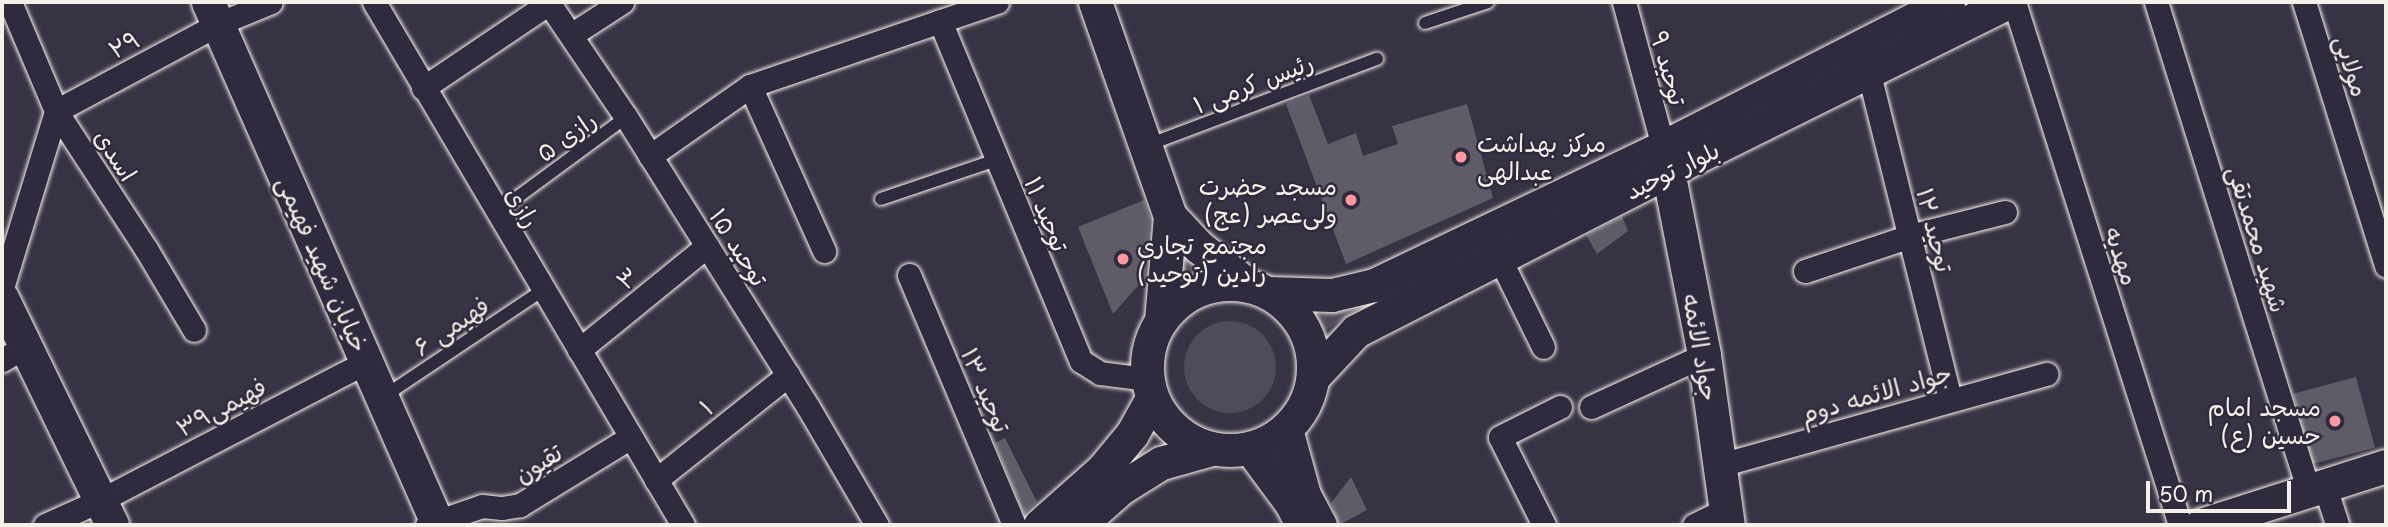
<!DOCTYPE html>
<html>
<head>
<meta charset="utf-8">
<style>
	body { margin:0 }
	#map { position:relative; width:2388px; height:527px; overflow:hidden; background:#373244; font-family:"Playpen Sans","Playpen Sans Arabic",sans-serif }
	div>[style] { position:absolute }
	.green>* { inset:0; background:#504b59 }
	.round { border-radius:50% }
	.building>* { inset:0; background:#5f5c67; transform-origin:0 0 }
	.roads { filter:drop-shadow(0 0 2px #f4f1e8) drop-shadow(0 0 2px #f4f1e8) }
	.lane>* { height:12px; margin:-6px; padding:0 6px; transform-origin:6px; border-radius:6px; background:#2f2a3d }
	.street>* { height:23px; margin:-11.5px; padding:0 11.5px; transform-origin:11.5px; border-radius:11.5px; background:#2f2a3d }
	.secondary>* { height:33px; margin:-16.5px; padding:0 16.5px; transform-origin:16.5px; border-radius:16.5px; background:#2f2a3d }
	.secondary>.ring { margin:-16.5px; padding:0; box-sizing:content-box; background:none; border:33px solid #2f2a3d; border-radius:50% }
	.dots>* { width:19px; height:19px; translate:-50% -50%; box-sizing:border-box; border:4px solid #2f2a3d; border-radius:50% }
	span { translate:-50% -50%; white-space:nowrap; text-align:center; line-height:1.15; -webkit-text-stroke:5px #2f2a3d; paint-order:stroke }
	.street-label { font-size:24px; color:#f4f1e8 }
	.poi-label { font-size:24px; color:#f4f1e8 }
	.left { translate:0 -50%; text-align:left }
	.right { translate:-100% -50%; text-align:right }
	.frame { position:absolute; inset:0; border:4px solid #f4f1e8; pointer-events:none }
	.scale { position:absolute; left:2146px; top:481px; width:145px; height:32px; box-sizing:border-box; border:4px solid #f4f1e8; border-top:0; padding-left:9px; font-size:21px; line-height:24px; white-space:nowrap; color:#f4f1e8; -webkit-text-stroke:5px #2f2a3d; paint-order:stroke }
</style>
</head>
<body>
<div id="map">
	<div class="green">
		<div style="clip-path:polygon(1181px 241px,1205px 268px,1182px 279px)"></div>
		<div style="clip-path:polygon(1371px 301px,1323px 332px,1315px 316px,1340px 310px)"></div>
		<div class="round" style="left:1184px;top:321px;width:92px;height:92px"></div>
	</div>
	<div class="building">
		<div style="clip-path:polygon(1309px 95px,1328px 144px,1356px 133px,1363px 156px,1398px 144px,1392px 126px,1467px 104px,1493px 198px,1346px 264px,1286px 104px)"></div>
		<div style="clip-path:polygon(1144px 200px,1150px 218px,1145px 278px,1113px 314px,1078px 227px)"></div>
		<div style="clip-path:polygon(1622px 216px,1628px 231px,1597px 254px,1586px 235px)"></div>
		<div style="left:2356px;top:377px;width:73px;height:65px;rotate:75deg"></div>
		<div style="clip-path:polygon(1005px 438px,1037px 502px,1024px 514px,995px 443px)"></div>
		<div style="clip-path:polygon(1351px 477px,1367px 510px,1339px 525px,1331px 503px)"></div>
	</div>
	<div class="roads">
		<div class="lane">
			<div style="left:1425px;top:23px;width:66px;rotate:-18.4deg"></div>
			<div style="left:1145px;top:146px;width:248px;rotate:-20.6deg"></div>
			<div style="left:881px;top:199px;width:121px;rotate:-18.7deg"></div>
			<div style="left:496px;top:213px;width:162px;rotate:-36.4deg"></div>
			<div style="left:383px;top:397px;width:192px;rotate:-33.8deg"></div>
		</div>
		<div class="street">
			<div style="left:10px;top:2px;width:118px;rotate:67.1deg"></div>
			<div style="left:56px;top:111px;width:165px;rotate:56.9deg"></div>
			<div style="left:146px;top:249px;width:94px;rotate:59.3deg"></div>
			<div style="left:374px;top:2px;width:607px;rotate:59.42deg"></div>
			<div style="left:548px;top:2px;width:139px;rotate:55.9deg"></div>
			<div style="left:626px;top:117px;width:342px;rotate:57.9deg"></div>
			<div style="left:808px;top:407px;width:137px;rotate:59.7deg"></div>
			<div style="left:1624px;top:2px;width:150px;rotate:74.9deg"></div>
			<div style="left:2014px;top:2px;width:549px;rotate:72.39deg"></div>
			<div style="left:2156px;top:2px;width:513px;rotate:72.66deg"></div>
			<div style="left:2304px;top:2px;width:276px;rotate:72.7deg"></div>
			<div style="left:940px;top:21px;width:368px;rotate:67.5deg"></div>
			<div style="left:1081px;top:361px;width:22px;rotate:32deg"></div>
			<div style="left:1100px;top:373px;width:47px;rotate:7.3deg"></div>
			<div style="left:571px;top:35px;width:61px;rotate:-32.9deg"></div>
			<div style="left:1869px;top:74px;width:335px;rotate:76deg"></div>
			<div style="left:750px;top:86px;width:181px;rotate:65.8deg"></div>
			<div style="left:423px;top:88px;width:152px;rotate:-34deg"></div>
			<div style="left:650px;top:156px;width:122px;rotate:-35deg"></div>
			<div style="left:750px;top:86px;width:261px;rotate:-18.8deg"></div>
			<div style="left:1499px;top:257px;width:100px;rotate:63.9deg"></div>
			<div style="left:1805px;top:271px;width:111px;rotate:-18.4deg"></div>
			<div style="left:1910px;top:236px;width:98px;rotate:-14.2deg"></div>
			<div style="left:909px;top:275px;width:271px;rotate:67.2deg"></div>
			<div style="left:2px;top:288px;width:185px;rotate:-73deg"></div>
			<div style="left:56px;top:111px;width:184px;rotate:-28.2deg"></div>
			<div style="left:218px;top:24px;width:57px;rotate:-22.5deg"></div>
			<div style="left:579px;top:350px;width:165px;rotate:-39.1deg"></div>
			<div style="left:2px;top:360px;width:28px;rotate:-30deg"></div>
			<div style="left:1591px;top:407px;width:124px;rotate:-24.7deg"></div>
			<div style="left:1720px;top:465px;width:339px;rotate:-15.6deg"></div>
			<div style="left:656px;top:480px;width:169px;rotate:-38.5deg"></div>
			<div style="left:2325px;top:487px;width:40px;rotate:72deg"></div>
			<div style="left:45px;top:525px;width:61px;rotate:-24.1deg"></div>
			<div style="left:101px;top:500px;width:299px;rotate:-27.5deg"></div>
			<div style="left:427px;top:525px;width:58px;rotate:-19.1deg"></div>
			<div style="left:482px;top:506px;width:20px;rotate:6deg"></div>
			<div style="left:502px;top:508px;width:18px;rotate:-9deg"></div>
			<div style="left:520px;top:505px;width:130px;rotate:-31.5deg"></div>
			<div style="left:1544px;top:525px;width:98px;rotate:-116.6deg"></div>
			<div style="left:1500px;top:437px;width:67px;rotate:-26.6deg"></div>
			<div style="left:1694px;top:525px;width:34px;rotate:-26deg"></div>
		</div>
		<div class="secondary">
			<div style="left:208px;top:2px;width:571px;rotate:66.26deg"></div>
			<div style="left:1095px;top:2px;width:227px;rotate:70.7deg"></div>
			<div style="left:1170px;top:216px;width:105px;rotate:94.9deg"></div>
			<div style="left:1668px;top:171px;width:187px;rotate:78.9deg"></div>
			<div style="left:1704px;top:355px;width:172px;rotate:82deg"></div>
			<div style="left:1170px;top:216px;width:42px;rotate:46.9deg"></div>
			<div style="left:1199px;top:247px;width:63px;rotate:38deg"></div>
			<div class="ring" style="left:1147px;top:284px;width:133px;height:133px"></div>
			<div style="left:1268px;top:293px;width:64px;rotate:1.8deg"></div>
			<div style="left:1332px;top:295px;width:43px;rotate:-13.4deg"></div>
			<div style="left:1374px;top:285px;width:320px;rotate:-25.5deg"></div>
			<div style="left:1663px;top:147px;width:320px;rotate:-27deg"></div>
			<div style="left:2px;top:298px;width:252px;rotate:64.1deg"></div>
			<div style="left:1313px;top:377px;width:63px;rotate:-46.9deg"></div>
			<div style="left:1356px;top:331px;width:351px;rotate:-27.1deg"></div>
			<div style="left:1668px;top:171px;width:381px;rotate:-26.4deg"></div>
			<div style="left:1286px;top:429px;width:68px;rotate:74.7deg"></div>
			<div style="left:1304px;top:495px;width:34px;rotate:62deg"></div>
			<div style="left:1251px;top:449px;width:67px;rotate:53.5deg"></div>
			<div style="left:1291px;top:503px;width:25px;rotate:63deg"></div>
			<div style="left:1040px;top:525px;width:84px;rotate:-41.6deg"></div>
			<div style="left:1103px;top:469px;width:45px;rotate:-50.4deg"></div>
			<div style="left:1132px;top:434px;width:41px;rotate:-60.9deg"></div>
			<div style="left:1079px;top:525px;width:56px;rotate:-41.4deg"></div>
			<div style="left:1121px;top:488px;width:47px;rotate:-32deg"></div>
			<div style="left:1161px;top:463px;width:52px;rotate:-15.6deg"></div>
			<div style="left:2201px;top:525px;width:194px;rotate:-17.7deg"></div>
		</div>
	</div>
	<div class="dots">
		<div style="left:1461px;top:157px;background:#ff9aa2"></div>
		<div style="left:1351px;top:200px;background:#ff9aa2"></div>
		<div style="left:1123px;top:259px;background:#ff9aa2"></div>
		<div style="left:2335px;top:421px;background:#ff9aa2"></div>
	</div>
	<div class="street-label">
		<span style="left:124px;top:44px;rotate:-28deg">۲۹</span>
		<span style="left:2352px;top:66px;rotate:73deg">مولایی</span>
		<span style="left:1669px;top:68px;rotate:75deg">توحید ۹</span>
		<span style="left:1253px;top:83px;rotate:-21deg">رئیس کرمی ۱</span>
		<span style="left:566px;top:136px;rotate:-36deg">رازی ۵</span>
		<span style="left:116px;top:155px;rotate:57deg">اسدی</span>
		<span style="left:1672px;top:170px;rotate:-26deg">بلوار توحید</span>
		<span style="left:523px;top:207px;rotate:59deg">رازی</span>
		<span style="left:1047px;top:214px;rotate:68deg">توحید ۱۱</span>
		<span style="left:1935px;top:230px;rotate:76deg">توحید ۱۲</span>
		<span style="left:2258px;top:239px;rotate:73deg">شهید محمدتقی</span>
		<span style="left:739px;top:247px;rotate:58deg">توحید ۱۵</span>
		<span style="left:2122px;top:256px;rotate:72deg">مهدیه</span>
		<span style="left:323px;top:264px;rotate:66deg">خیابان شهید فهیمی</span>
		<span style="left:627px;top:278px;rotate:-39deg">۳</span>
		<span style="left:451px;top:326px;rotate:-34deg">فهیمی ۶</span>
		<span style="left:1701px;top:347px;rotate:80deg">جواد الائمه</span>
		<span style="left:986px;top:390px;rotate:67deg">توحید ۱۳</span>
		<span style="left:1876px;top:393px;rotate:-16deg">جواد الائمه دوم</span>
		<span style="left:221px;top:407px;rotate:-28deg">فهیمی۳۹</span>
		<span style="left:706px;top:407px;rotate:-39deg">۱</span>
		<span style="left:538px;top:463px;rotate:-32deg">تقیون</span>
	</div>
	<div class="poi-label">
		<span class="left" style="left:1477px;top:157px">مرکز بهداشت<br>عبدالهی</span>
		<span class="right" style="left:1337px;top:200px">مسجد حضرت<br>ولی‌عصر (عج)</span>
		<span class="left" style="left:1137px;top:259px">مجتمع تجاری<br>رادین (توحید)</span>
		<span class="right" style="left:2321px;top:421px">مسجد امام<br>حسین (ع)</span>
	</div>
	<div class="frame"></div>
	<div class="scale">50 m</div>
</div>
</body>
</html>
